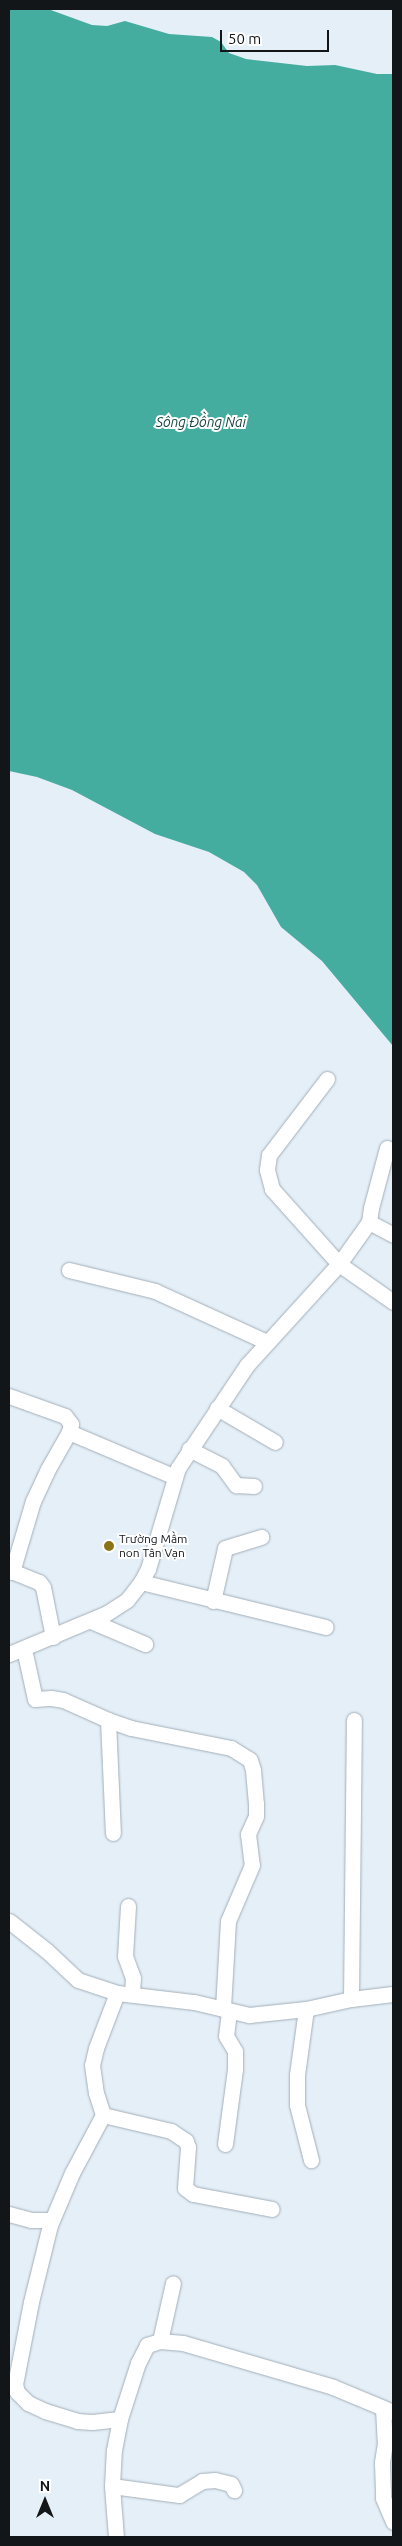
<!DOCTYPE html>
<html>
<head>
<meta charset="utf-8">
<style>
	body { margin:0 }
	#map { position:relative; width:402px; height:2546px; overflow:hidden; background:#e4eff8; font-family:Ubuntu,sans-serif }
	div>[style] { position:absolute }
	.water>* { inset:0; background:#45ad9f }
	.roads { filter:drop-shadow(0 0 1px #a3aeb7) drop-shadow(0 0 1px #a3aeb7) }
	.minor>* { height:15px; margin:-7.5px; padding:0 7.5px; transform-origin:7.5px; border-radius:7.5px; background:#fff }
	.dots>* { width:14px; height:14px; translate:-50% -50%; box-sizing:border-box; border:2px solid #fff; border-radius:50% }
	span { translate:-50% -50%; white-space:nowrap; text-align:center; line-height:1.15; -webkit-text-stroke:4px #fff; paint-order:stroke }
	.poi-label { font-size:12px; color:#121619 }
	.left { translate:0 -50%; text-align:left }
	.water-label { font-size:14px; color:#194741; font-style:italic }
	.frame { position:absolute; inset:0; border:10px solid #121619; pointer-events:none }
	.north { position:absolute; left:20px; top:2476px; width:50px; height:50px; -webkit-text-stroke:4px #fff; paint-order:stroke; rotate:0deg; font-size:14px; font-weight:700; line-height:20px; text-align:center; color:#121619 }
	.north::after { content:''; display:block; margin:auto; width:18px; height:22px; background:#121619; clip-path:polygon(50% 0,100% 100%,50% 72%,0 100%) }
	.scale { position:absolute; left:220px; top:30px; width:109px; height:22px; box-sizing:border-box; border:2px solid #121619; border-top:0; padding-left:6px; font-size:15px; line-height:18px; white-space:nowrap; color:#121619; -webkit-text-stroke:4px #fff; paint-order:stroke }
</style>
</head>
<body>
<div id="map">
	<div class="water">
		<div style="clip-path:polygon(9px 9px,48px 9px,92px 25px,107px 26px,125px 21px,169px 34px,212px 37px,221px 42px,229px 53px,246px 59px,307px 66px,335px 65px,377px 74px,393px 74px,393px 1046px,322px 961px,281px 927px,257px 885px,244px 872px,209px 852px,155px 834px,72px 790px,37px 777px,9px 771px)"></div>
	</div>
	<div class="roads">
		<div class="minor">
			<div style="left:327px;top:1079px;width:96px;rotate:127.3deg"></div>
			<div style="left:269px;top:1155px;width:15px;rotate:98deg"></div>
			<div style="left:267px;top:1170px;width:20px;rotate:75deg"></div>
			<div style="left:272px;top:1189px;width:101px;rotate:48.2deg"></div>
			<div style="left:339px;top:1264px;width:66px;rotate:35.1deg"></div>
			<div style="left:369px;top:1222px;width:27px;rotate:28deg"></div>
			<div style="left:69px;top:1270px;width:89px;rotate:13.7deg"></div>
			<div style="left:155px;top:1291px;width:123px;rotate:24.5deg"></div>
			<div style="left:9px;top:1396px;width:59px;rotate:19.7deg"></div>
			<div style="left:65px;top:1416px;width:10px;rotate:53deg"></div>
			<div style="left:71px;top:1424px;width:8px;rotate:104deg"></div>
			<div style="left:69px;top:1432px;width:43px;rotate:119.6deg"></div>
			<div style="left:48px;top:1469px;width:35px;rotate:115deg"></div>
			<div style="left:33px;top:1501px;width:74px;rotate:106.5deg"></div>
			<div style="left:217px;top:1408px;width:67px;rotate:30.4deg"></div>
			<div style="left:69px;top:1432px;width:115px;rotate:23deg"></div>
			<div style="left:189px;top:1449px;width:37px;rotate:27deg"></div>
			<div style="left:222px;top:1466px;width:24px;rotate:54deg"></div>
			<div style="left:236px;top:1485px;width:18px;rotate:3deg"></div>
			<div style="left:9px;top:1570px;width:32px;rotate:22deg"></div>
			<div style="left:39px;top:1582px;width:6px;rotate:51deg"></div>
			<div style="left:43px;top:1587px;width:51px;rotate:78.7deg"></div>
			<div style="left:141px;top:1582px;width:190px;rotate:13.7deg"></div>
			<div style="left:213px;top:1601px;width:54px;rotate:-77.2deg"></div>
			<div style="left:225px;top:1548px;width:38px;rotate:-17deg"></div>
			<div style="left:91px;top:1621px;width:59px;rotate:23.1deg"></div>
			<div style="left:24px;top:1649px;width:51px;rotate:77.6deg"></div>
			<div style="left:35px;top:1699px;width:16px;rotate:-4deg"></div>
			<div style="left:51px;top:1698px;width:12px;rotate:9deg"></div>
			<div style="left:63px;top:1700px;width:49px;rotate:24deg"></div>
			<div style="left:108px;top:1720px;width:24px;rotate:19deg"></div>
			<div style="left:131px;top:1728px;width:102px;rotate:11.3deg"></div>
			<div style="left:231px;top:1748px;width:22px;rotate:32deg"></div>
			<div style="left:250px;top:1760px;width:10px;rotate:73deg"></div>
			<div style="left:253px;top:1770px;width:34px;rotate:85deg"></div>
			<div style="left:256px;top:1804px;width:12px;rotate:90deg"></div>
			<div style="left:256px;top:1816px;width:20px;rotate:114deg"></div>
			<div style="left:248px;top:1834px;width:31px;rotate:83deg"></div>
			<div style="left:252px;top:1865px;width:61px;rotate:113.2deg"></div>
			<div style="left:228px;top:1921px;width:88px;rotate:93.3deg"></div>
			<div style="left:9px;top:1654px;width:106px;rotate:-22.7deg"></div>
			<div style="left:107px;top:1613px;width:24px;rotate:-33deg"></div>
			<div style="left:127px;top:1600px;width:23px;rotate:-52deg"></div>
			<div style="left:141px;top:1582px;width:15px;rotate:-62deg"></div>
			<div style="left:148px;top:1569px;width:105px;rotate:-73.5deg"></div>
			<div style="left:178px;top:1468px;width:124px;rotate:-56.2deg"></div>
			<div style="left:247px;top:1365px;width:137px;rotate:-47.7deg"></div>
			<div style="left:339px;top:1264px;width:52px;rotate:-54.5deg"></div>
			<div style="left:369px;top:1222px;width:14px;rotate:-82deg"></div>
			<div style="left:371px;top:1208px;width:62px;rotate:-75.1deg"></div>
			<div style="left:108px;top:1720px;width:113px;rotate:87.5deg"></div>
			<div style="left:128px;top:1906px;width:50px;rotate:93.4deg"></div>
			<div style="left:125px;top:1956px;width:23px;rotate:70deg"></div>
			<div style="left:133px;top:1978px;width:16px;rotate:94deg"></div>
			<div style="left:9px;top:1921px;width:48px;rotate:38.3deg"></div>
			<div style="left:47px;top:1951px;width:42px;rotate:43.1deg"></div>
			<div style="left:78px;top:1980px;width:41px;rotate:18.4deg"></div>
			<div style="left:117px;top:1993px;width:78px;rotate:6.7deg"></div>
			<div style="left:194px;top:2002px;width:57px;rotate:13.3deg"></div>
			<div style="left:249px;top:2015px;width:57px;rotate:-6deg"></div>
			<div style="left:306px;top:2009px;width:46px;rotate:-12.5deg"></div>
			<div style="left:351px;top:1999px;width:42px;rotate:-6.8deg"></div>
			<div style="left:117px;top:1993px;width:59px;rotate:110.9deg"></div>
			<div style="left:96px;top:2048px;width:17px;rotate:103deg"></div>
			<div style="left:92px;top:2065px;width:28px;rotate:82deg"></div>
			<div style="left:96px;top:2093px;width:23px;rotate:72deg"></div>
			<div style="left:103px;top:2115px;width:66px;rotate:118.1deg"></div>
			<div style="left:72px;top:2173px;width:56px;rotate:112.9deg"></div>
			<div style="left:50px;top:2225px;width:79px;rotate:103.9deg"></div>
			<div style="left:31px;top:2302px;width:84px;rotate:101deg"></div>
			<div style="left:15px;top:2384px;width:8px;rotate:76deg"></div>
			<div style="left:17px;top:2392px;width:16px;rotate:45deg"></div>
			<div style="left:28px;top:2403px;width:19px;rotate:25deg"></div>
			<div style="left:45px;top:2411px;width:34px;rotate:17deg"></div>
			<div style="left:77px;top:2421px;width:15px;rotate:4deg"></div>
			<div style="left:92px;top:2422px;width:28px;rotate:-6deg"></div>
			<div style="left:351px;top:1999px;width:279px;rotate:-89.4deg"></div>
			<div style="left:306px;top:2009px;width:67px;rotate:97.8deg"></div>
			<div style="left:297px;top:2075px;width:30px;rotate:90deg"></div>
			<div style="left:297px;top:2105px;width:57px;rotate:75.7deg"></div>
			<div style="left:103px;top:2115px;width:70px;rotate:13.2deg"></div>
			<div style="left:171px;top:2131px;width:18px;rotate:34deg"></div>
			<div style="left:186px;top:2141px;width:6px;rotate:72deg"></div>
			<div style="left:188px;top:2147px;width:41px;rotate:94.2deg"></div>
			<div style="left:185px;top:2188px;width:10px;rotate:37deg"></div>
			<div style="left:193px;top:2194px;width:80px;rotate:10.8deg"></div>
			<div style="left:225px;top:2144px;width:76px;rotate:-82.4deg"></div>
			<div style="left:235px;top:2069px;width:18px;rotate:-90deg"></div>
			<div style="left:235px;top:2051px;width:17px;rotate:-121deg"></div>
			<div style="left:226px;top:2036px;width:24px;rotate:-83deg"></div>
			<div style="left:9px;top:2214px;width:23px;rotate:15deg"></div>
			<div style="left:31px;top:2220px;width:20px"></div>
			<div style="left:160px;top:2341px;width:59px;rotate:-77.4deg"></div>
			<div style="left:383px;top:2408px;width:35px;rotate:87deg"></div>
			<div style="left:385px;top:2443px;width:20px;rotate:99deg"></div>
			<div style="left:382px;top:2463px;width:35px;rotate:88deg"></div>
			<div style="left:383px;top:2498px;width:26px;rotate:67deg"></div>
			<div style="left:112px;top:2486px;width:68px;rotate:7.7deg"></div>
			<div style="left:179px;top:2495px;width:27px;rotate:-31deg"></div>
			<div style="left:202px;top:2481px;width:13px;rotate:-4deg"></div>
			<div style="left:215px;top:2480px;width:16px;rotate:14deg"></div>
			<div style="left:231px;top:2484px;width:7px;rotate:63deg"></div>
			<div style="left:116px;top:2537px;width:51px;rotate:-94.5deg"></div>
			<div style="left:112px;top:2486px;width:36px;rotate:-87deg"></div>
			<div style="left:114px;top:2450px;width:32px;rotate:-79deg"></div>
			<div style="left:120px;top:2419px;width:59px;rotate:-72.2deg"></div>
			<div style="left:138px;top:2363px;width:20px;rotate:-63deg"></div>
			<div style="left:147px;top:2345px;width:14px;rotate:-17deg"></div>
			<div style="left:160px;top:2341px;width:23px;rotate:5deg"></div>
			<div style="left:183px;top:2343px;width:156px;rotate:16.3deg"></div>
			<div style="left:333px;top:2387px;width:65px;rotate:22.6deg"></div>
		</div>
	</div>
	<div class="dots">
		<div style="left:109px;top:1546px;background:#8c7316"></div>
	</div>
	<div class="poi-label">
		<span class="left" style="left:119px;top:1546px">Trường Mầm<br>non Tân Vạn</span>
	</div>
	<div class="water-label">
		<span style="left:201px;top:422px">Sông Đồng Nai</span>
	</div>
	<div class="frame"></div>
	<div class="north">N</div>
	<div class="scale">50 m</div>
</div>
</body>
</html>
